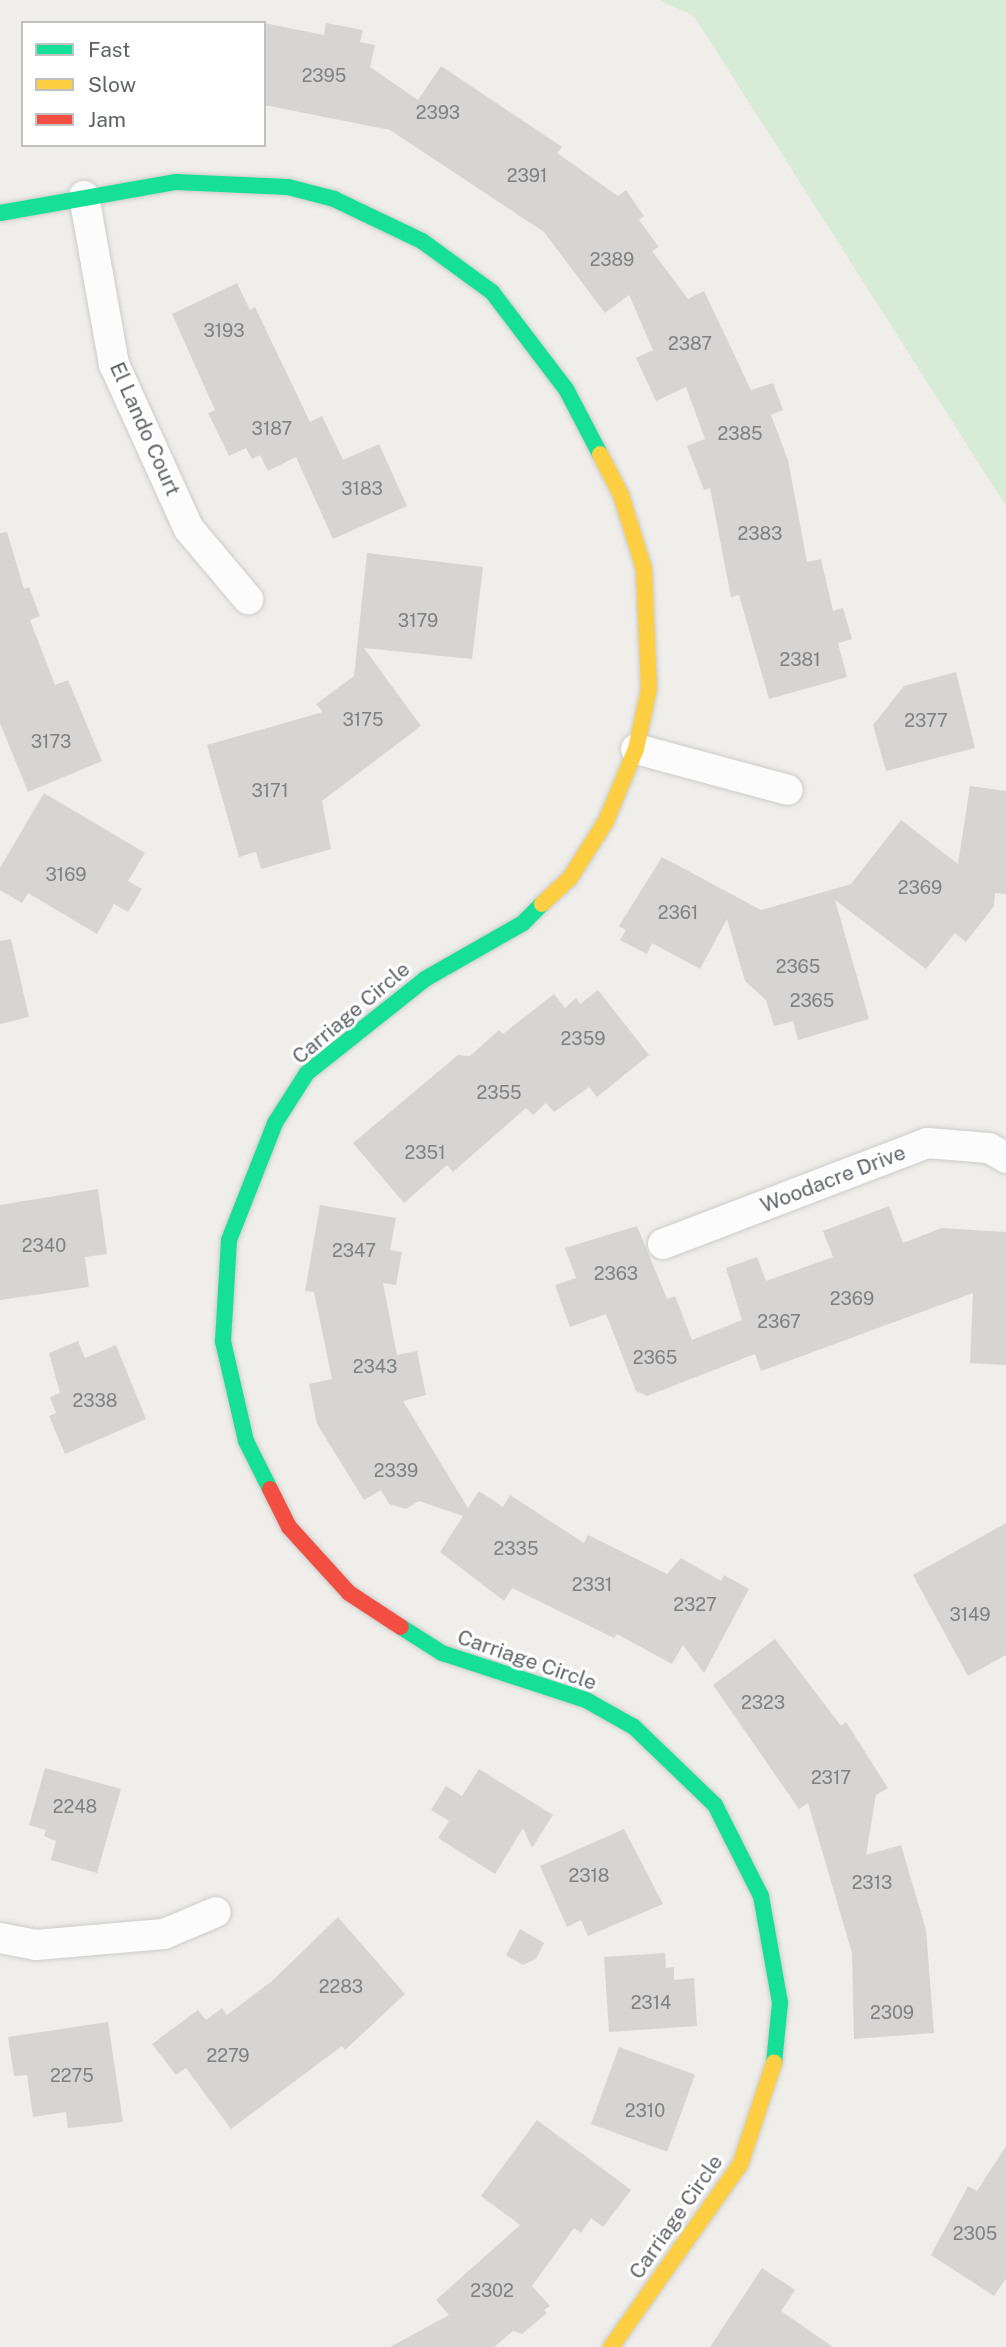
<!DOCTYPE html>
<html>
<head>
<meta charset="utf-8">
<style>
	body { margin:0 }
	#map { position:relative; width:1006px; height:2347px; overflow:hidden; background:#efeeea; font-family:"Public Sans",sans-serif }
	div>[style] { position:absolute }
	.green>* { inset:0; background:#d8ebd6 }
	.building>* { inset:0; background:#d6d5d3; transform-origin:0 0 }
	.roads { filter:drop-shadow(0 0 2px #cbcccc) drop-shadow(0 0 2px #cbcccc) }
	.street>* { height:30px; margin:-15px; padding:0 15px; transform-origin:15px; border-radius:15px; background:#fdfcfc }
	.fast>* { height:16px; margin:-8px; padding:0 8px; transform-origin:8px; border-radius:8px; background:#16e098 }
	.slow>* { height:16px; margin:-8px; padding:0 8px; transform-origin:8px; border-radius:8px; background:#ffcf43 }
	.jam>* { height:16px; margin:-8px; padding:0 8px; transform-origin:8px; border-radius:8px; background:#f24e42 }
	span { translate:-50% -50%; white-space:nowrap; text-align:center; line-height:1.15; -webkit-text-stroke:6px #fff; paint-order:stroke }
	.number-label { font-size:18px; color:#7e8184 }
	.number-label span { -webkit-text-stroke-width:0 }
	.street-label { font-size:21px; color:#5f6368 }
	.legend { position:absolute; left:21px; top:21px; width:245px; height:126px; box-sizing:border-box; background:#fff; border:2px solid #bfc1c3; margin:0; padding:9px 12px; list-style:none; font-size:21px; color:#5f6368 }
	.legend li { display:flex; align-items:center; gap:14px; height:35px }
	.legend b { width:35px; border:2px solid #bfc1c3 }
</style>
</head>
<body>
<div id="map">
	<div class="green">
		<div style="clip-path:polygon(659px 0,1006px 0,1006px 506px,694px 16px)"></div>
	</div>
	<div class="building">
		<div style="clip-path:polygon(264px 23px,324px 35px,326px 23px,363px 30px,360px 42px,375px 45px,370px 67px,418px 100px,441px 66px,562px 147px,557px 153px,618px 196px,626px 190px,644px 216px,639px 220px,659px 247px,652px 251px,688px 299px,704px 291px,751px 390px,773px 383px,783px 410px,771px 415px,788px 460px,807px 562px,821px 559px,833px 611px,843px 608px,852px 639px,838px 643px,847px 677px,769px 699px,739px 595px,731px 597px,710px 488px,704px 490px,687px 446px,705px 439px,686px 387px,656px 401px,636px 358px,653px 350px,629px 295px,605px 313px,544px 232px,390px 130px,264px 105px)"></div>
		<div style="clip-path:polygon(237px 283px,250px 310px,255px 307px,310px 422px,322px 416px,343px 460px,379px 444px,407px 506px,333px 539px,296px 457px,268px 471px,260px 455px,252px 459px,246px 448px,229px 456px,208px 413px,215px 410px,172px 314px)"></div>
		<div style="clip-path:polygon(7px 532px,24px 589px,29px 587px,40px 616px,30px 620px,55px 685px,68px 680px,102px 761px,28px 792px,0 723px,0 533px)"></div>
		<div style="clip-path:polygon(367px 553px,483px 567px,472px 659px,364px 648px,421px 726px,322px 801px,331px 849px,261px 869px,256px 852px,239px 857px,207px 745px,323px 712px,316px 704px,354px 676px)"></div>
		<div style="clip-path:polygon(956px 672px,975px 748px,886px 771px,873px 725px,904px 686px)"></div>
		<div style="clip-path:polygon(970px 786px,1006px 791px,1006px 894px,995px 893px,994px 906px,966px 942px,955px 933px,926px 969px,835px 900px,869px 1019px,798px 1040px,793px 1021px,774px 1026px,766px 1000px,745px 981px,727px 919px,700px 969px,652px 943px,647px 954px,620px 940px,626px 930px,619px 926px,662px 857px,761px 910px,851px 884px,901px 820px,958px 864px)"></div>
		<div style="clip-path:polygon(44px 793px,145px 853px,128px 881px,142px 889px,128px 912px,114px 904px,97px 934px,28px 893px,22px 903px,0 890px,0 868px)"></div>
		<div style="clip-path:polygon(11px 939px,29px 1017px,0 1024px,0 941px)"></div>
		<div style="clip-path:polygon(598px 990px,649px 1055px,597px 1097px,589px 1087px,554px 1112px,546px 1103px,533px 1115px,526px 1108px,453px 1172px,447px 1165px,404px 1203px,353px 1143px,458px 1055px,470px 1056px,499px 1030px,503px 1034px,554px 994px,565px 1008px,576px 998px,580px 1004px)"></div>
		<div style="clip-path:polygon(98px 1189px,107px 1254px,85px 1257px,89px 1287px,0 1300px,0 1205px)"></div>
		<div style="clip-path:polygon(320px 1205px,396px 1218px,390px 1250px,402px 1252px,396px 1285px,383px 1283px,397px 1355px,417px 1351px,426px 1395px,403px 1401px,468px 1508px,479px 1491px,503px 1507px,510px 1495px,584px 1543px,588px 1535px,667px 1574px,681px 1558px,721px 1581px,724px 1575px,749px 1589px,704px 1673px,683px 1645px,672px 1664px,617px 1634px,614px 1638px,512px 1588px,504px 1601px,440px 1552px,463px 1516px,419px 1501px,406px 1509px,389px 1504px,381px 1490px,364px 1500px,317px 1424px,309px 1384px,332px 1379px,314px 1292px,305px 1291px)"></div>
		<div style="clip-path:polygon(889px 1206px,903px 1243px,942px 1228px,1006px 1232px,1006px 1365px,970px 1363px,973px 1293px,761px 1371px,755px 1354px,647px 1396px,636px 1391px,606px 1314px,570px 1327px,555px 1285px,576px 1278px,565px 1248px,637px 1226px,667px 1299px,675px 1296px,692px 1340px,742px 1320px,726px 1268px,757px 1257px,766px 1281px,833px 1257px,823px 1231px)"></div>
		<div style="clip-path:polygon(78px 1341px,85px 1358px,116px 1345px,146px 1419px,65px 1454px,49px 1416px,56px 1413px,50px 1397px,60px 1393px,49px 1353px)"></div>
		<div style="clip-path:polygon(1006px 1523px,1006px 1655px,968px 1676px,913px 1575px)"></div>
		<div style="clip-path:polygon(775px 1639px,841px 1726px,846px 1722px,888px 1788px,876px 1795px,866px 1855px,901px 1845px,926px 1930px,934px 2033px,854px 2039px,852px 1953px,808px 1803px,799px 1809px,713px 1685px)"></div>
		<div style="clip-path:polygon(45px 1768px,121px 1789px,97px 1873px,51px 1860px,56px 1841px,44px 1836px,46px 1830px,29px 1825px)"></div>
		<div style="clip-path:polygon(479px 1769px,553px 1815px,532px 1848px,523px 1828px,495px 1874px,438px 1838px,449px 1821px,431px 1810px,446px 1786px,462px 1796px)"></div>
		<div style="clip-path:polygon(624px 1829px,663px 1904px,588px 1936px,581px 1920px,567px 1927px,540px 1866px)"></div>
		<div style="clip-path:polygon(338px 1917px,405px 1994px,345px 2050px,342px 2046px,231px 2129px,186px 2068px,176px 2075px,152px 2044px,198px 2010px,206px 2020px,222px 2008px,227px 2015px,272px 1981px)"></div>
		<div style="clip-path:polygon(520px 1929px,544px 1943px,536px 1959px,523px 1965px,506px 1955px)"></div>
		<div style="clip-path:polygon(665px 1953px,666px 1968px,674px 1967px,674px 1980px,694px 1978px,697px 2026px,609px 2032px,604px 1957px)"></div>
		<div style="clip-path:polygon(108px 2022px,123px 2122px,68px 2128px,66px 2112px,33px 2117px,27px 2075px,14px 2076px,8px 2037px)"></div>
		<div style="left:619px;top:2047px;width:81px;height:82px;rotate:20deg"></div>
		<div style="clip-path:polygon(537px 2120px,631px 2190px,603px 2227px,591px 2218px,581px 2233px,574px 2228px,532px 2286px,550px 2306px,544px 2310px,547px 2313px,522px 2334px,513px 2331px,494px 2347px,390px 2347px,449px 2315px,436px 2300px,520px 2225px,481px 2196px)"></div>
		<div style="clip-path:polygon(1006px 2146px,1006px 2278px,994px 2296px,931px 2255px,968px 2186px,977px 2191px)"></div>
		<div style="clip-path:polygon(762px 2268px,795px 2290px,781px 2311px,833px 2347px,710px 2347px)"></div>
	</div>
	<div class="roads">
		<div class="street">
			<div style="left:84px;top:196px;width:171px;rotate:79.9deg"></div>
			<div style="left:114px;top:364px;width:181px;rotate:65.6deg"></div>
			<div style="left:189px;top:529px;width:92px;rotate:49.9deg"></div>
			<div style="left:636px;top:749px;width:157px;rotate:15.1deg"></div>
			<div style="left:663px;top:1244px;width:283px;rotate:-20.9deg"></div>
			<div style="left:927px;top:1143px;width:62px;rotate:4.6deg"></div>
			<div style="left:989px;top:1148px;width:20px;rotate:30deg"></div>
			<div style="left:0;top:1938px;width:37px;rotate:11deg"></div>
			<div style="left:36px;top:1945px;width:128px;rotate:-4.9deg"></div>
			<div style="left:164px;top:1934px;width:56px;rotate:-22.9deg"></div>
		</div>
		<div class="fast">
			<div style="left:0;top:213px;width:179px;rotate:-10deg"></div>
			<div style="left:176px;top:182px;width:112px;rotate:2.6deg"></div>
			<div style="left:288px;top:187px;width:48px;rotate:14.6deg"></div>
			<div style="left:334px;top:199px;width:98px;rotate:25.5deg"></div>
			<div style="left:422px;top:241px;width:87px;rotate:36.1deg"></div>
			<div style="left:492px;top:292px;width:122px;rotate:52.7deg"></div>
			<div style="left:566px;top:389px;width:73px;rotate:62.4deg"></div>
			<div style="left:270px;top:1489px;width:54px;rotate:-116.6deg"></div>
			<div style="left:246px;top:1441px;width:103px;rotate:-103deg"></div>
			<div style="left:223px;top:1341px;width:101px;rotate:-86.6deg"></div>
			<div style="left:229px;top:1240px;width:126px;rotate:-68.5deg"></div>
			<div style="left:275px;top:1123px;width:59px;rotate:-57.4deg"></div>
			<div style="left:307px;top:1073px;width:151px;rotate:-38.5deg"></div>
			<div style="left:425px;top:979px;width:113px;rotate:-29.7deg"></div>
			<div style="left:523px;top:923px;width:27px;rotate:-45deg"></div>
			<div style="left:401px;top:1627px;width:49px;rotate:32.4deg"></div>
			<div style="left:442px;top:1653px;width:151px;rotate:18.1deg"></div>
			<div style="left:586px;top:1700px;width:55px;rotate:29.4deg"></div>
			<div style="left:634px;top:1727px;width:112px;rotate:43.9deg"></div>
			<div style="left:715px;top:1805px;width:102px;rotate:63.2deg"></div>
			<div style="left:761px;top:1896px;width:109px;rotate:79.9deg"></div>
			<div style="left:780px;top:2003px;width:60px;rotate:95.7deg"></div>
		</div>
		<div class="slow">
			<div style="left:542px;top:904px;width:38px;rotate:-43deg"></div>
			<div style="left:570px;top:878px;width:67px;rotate:-57.7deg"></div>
			<div style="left:606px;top:821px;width:78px;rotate:-67.4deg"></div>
			<div style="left:636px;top:749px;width:61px;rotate:-77.8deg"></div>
			<div style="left:649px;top:689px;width:120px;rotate:-92.4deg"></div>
			<div style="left:644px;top:569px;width:77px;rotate:-107.3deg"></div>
			<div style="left:621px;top:495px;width:46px;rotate:-117.1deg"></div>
			<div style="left:611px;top:2347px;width:223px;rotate:-54.7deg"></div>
			<div style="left:740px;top:2165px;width:108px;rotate:-71.6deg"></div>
		</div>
		<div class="jam">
			<div style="left:270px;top:1489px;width:42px;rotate:63.4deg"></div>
			<div style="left:289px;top:1527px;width:89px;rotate:47.7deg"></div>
			<div style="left:349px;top:1593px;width:62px;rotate:33.2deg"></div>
		</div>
	</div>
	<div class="number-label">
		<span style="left:324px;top:76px">2395</span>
		<span style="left:438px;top:113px">2393</span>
		<span style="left:527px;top:176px">2391</span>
		<span style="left:612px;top:260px">2389</span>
		<span style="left:224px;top:331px">3193</span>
		<span style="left:690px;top:344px">2387</span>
		<span style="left:272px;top:429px">3187</span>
		<span style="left:740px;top:434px">2385</span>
		<span style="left:362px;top:489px">3183</span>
		<span style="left:760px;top:534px">2383</span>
		<span style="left:418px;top:621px">3179</span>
		<span style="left:800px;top:660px">2381</span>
		<span style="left:363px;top:720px">3175</span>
		<span style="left:926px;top:721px">2377</span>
		<span style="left:51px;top:742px">3173</span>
		<span style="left:270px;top:791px">3171</span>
		<span style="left:66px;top:875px">3169</span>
		<span style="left:920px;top:888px">2369</span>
		<span style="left:678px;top:913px">2361</span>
		<span style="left:798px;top:967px">2365</span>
		<span style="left:812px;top:1001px">2365</span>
		<span style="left:583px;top:1039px">2359</span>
		<span style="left:499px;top:1093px">2355</span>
		<span style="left:425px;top:1153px">2351</span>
		<span style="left:44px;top:1246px">2340</span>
		<span style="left:354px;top:1251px">2347</span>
		<span style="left:616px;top:1274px">2363</span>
		<span style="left:852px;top:1299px">2369</span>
		<span style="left:779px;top:1322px">2367</span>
		<span style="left:655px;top:1358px">2365</span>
		<span style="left:375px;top:1367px">2343</span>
		<span style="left:95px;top:1401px">2338</span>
		<span style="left:396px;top:1471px">2339</span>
		<span style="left:516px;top:1549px">2335</span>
		<span style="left:592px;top:1585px">2331</span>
		<span style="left:695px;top:1605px">2327</span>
		<span style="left:970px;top:1615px">3149</span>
		<span style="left:763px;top:1703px">2323</span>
		<span style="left:831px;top:1778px">2317</span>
		<span style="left:75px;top:1807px">2248</span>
		<span style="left:589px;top:1876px">2318</span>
		<span style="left:872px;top:1883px">2313</span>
		<span style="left:341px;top:1987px">2283</span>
		<span style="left:651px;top:2003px">2314</span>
		<span style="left:892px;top:2013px">2309</span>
		<span style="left:228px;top:2056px">2279</span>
		<span style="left:72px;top:2076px">2275</span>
		<span style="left:645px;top:2111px">2310</span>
		<span style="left:975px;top:2234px">2305</span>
		<span style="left:492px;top:2291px">2302</span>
	</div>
	<div class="street-label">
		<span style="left:145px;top:429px;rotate:66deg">El Lando Court</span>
		<span style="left:351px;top:1013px;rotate:-40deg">Carriage Circle</span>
		<span style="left:833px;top:1179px;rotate:-21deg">Woodacre Drive</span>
		<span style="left:527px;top:1660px;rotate:19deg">Carriage Circle</span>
		<span style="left:676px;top:2217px;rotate:-55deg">Carriage Circle</span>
	</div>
	<ul class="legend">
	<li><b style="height:9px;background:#16e098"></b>Fast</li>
	<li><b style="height:9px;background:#ffcf43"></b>Slow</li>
	<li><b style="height:9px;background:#f24e42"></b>Jam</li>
	</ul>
</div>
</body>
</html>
